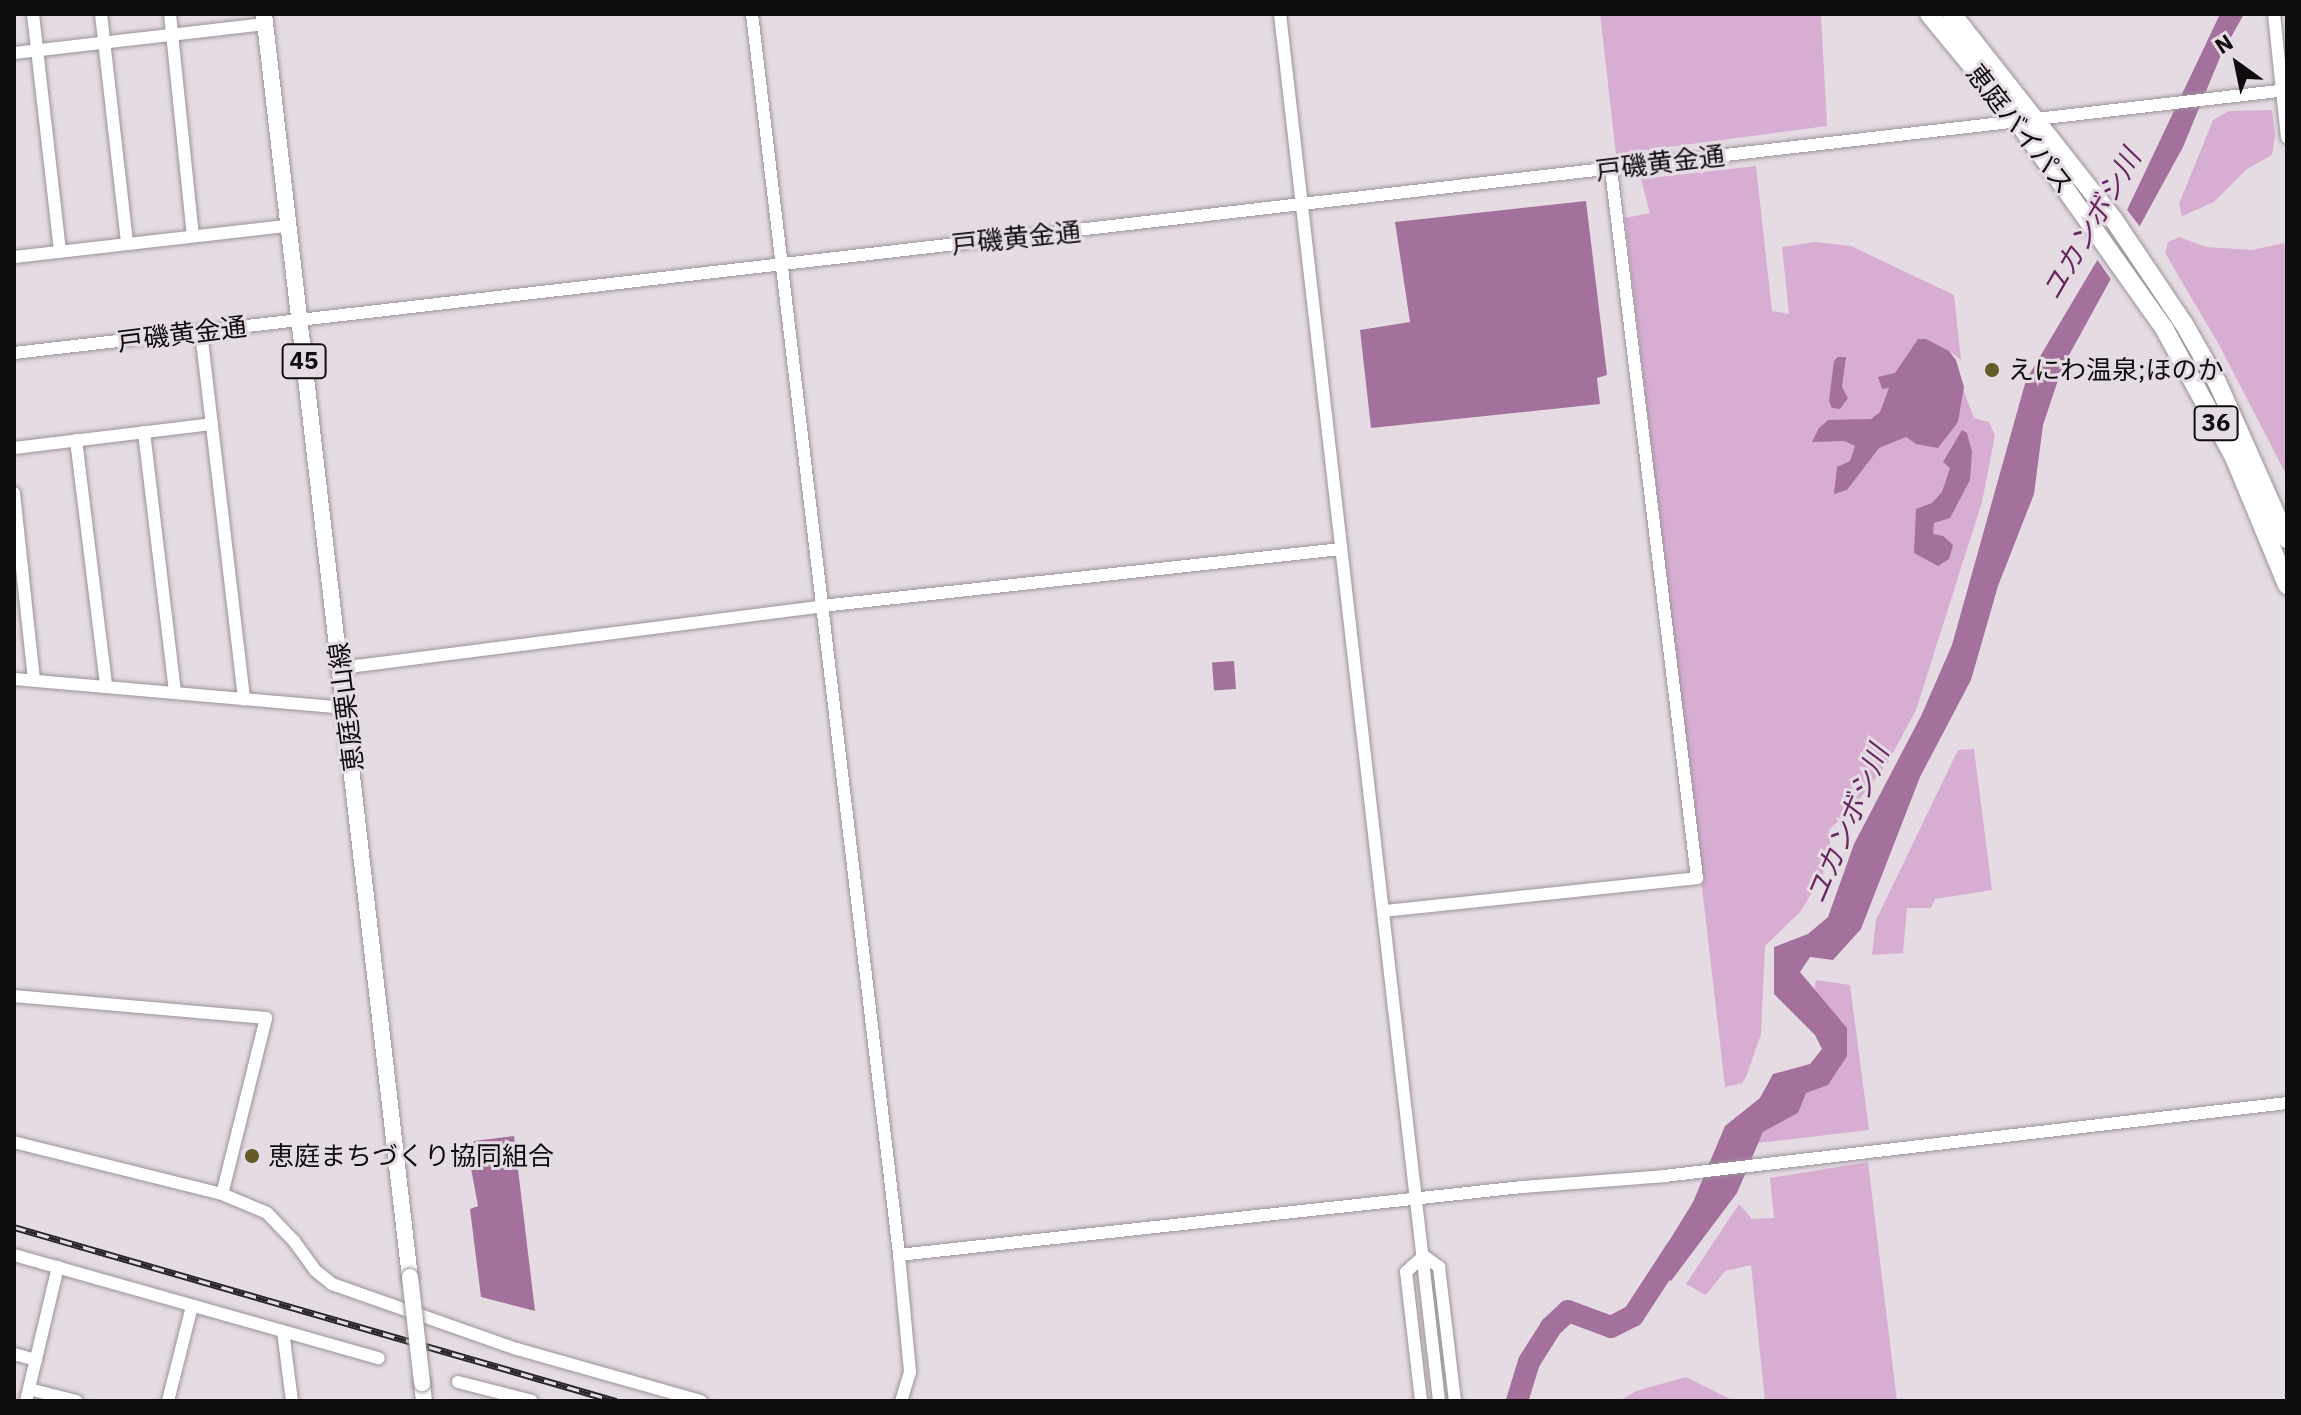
<!DOCTYPE html>
<html>
<head>
<meta charset="utf-8">
<style>
	body { margin:0 }
	#map { position:relative; width:2301px; height:1415px; overflow:hidden; background:#e5dbe3; font-family:"IBM Plex Sans","Noto Sans JP",sans-serif }
	div>[style] { position:absolute }
	.green>* { inset:0; background:#d7aed1 }
	.water>* { inset:0; background:#a4719d; transform-origin:0 0 }
	.pier>* { inset:0; background:#e5dbe3 }
	.river>* { height:22px; margin:-11px; padding:0 11px; transform-origin:11px; border-radius:11px; background:#a4719d }
	.roads { filter:drop-shadow(0 0 2px #9b929a) drop-shadow(0 0 2px #9b929a) }
	.minor>* { height:12px; margin:-6px; padding:0 6px; transform-origin:6px; border-radius:6px; background:#fff }
	.major>* { height:16px; margin:-8px; padding:0 8px; transform-origin:8px; border-radius:8px; background:#fff }
	.highway>* { height:18px; margin:-9px; padding:0 9px; transform-origin:9px; border-radius:9px; background:#fff }
	.rail>* { height:7px; margin-top:-3.5px; transform-origin:0; background:repeating-linear-gradient(90deg,#e5dbe3 0 12px,#282528 0 24px); box-sizing:border-box; border-block:2px solid #282528 }
	.bridges { filter:drop-shadow(0 0 2px #9b929a) drop-shadow(0 0 2px #9b929a) }
	.major-bridge>* { height:16px; margin:-8px; padding:0 8px; transform-origin:8px; border-radius:8px; background:#fff }
	.dots>* { width:22px; height:22px; translate:-50% -50%; box-sizing:border-box; border:4px solid #e5dbe3; border-radius:50% }
	span { translate:-50% -50%; white-space:nowrap; text-align:center; line-height:1.15; -webkit-text-stroke:6px #e5dbe3; paint-order:stroke }
	.shield-label span { padding:2px 6px; background:#e5dbe3; border:2px solid; border-radius:6px; -webkit-text-stroke-width:0 }
	.shield-label { font-size:24px; color:#0f0c0f; font-weight:700 }
	.street-label { font-size:26px; color:#0f0c0f }
	.poi-label { font-size:26px; color:#0f0c0f }
	.left { translate:0 -50%; text-align:left }
	.water-label { font-size:28px; color:#662760; font-style:italic }
	.frame { position:absolute; inset:0; border:16px solid #0f0c0f; pointer-events:none }
	.north { position:absolute; left:2197px; top:24px; width:80px; height:80px; -webkit-text-stroke:6px #e5dbe3; paint-order:stroke; rotate:327deg; font-size:22px; font-weight:700; line-height:32px; text-align:center; color:#0f0c0f }
	.north::after { content:''; display:block; margin:auto; width:28px; height:36px; background:#0f0c0f; clip-path:polygon(50% 0,100% 100%,50% 72%,0 100%) }
</style>
</head>
<body>
<div id="map">
	<div class="green">
		<div style="clip-path:polygon(1600px 14px,1821px 14px,1827px 126px,1616px 154px)"></div>
		<div style="clip-path:polygon(2272px 110px,2275px 135px,2272px 155px,2247px 169px,2214px 202px,2182px 216px,2179px 204px,2213px 120px,2229px 111px)"></div>
		<div style="clip-path:polygon(1756px 166px,1772px 311px,1789px 314px,1782px 247px,1815px 242px,1851px 246px,1954px 295px,1961px 360px,1949px 351px,1974px 418px,1989px 422px,1995px 435px,1982px 502px,1916px 710px,1888px 762px,1855px 805px,1829px 830px,1832px 858px,1801px 911px,1765px 946px,1761px 1034px,1746px 1077px,1742px 1083px,1725px 1087px,1625px 218px,1650px 213px,1641px 179px)"></div>
		<div style="clip-path:polygon(2179px 237px,2206px 247px,2252px 250px,2284px 243px,2287px 254px,2287px 476px,2218px 343px,2165px 253px,2168px 242px)"></div>
		<div style="clip-path:polygon(1974px 749px,1992px 890px,1935px 899px,1931px 908px,1907px 908px,1903px 953px,1872px 955px,1876px 920px,1958px 750px)"></div>
		<div style="clip-path:polygon(1816px 980px,1850px 985px,1869px 1130px,1758px 1143px,1763px 1132px,1798px 1113px,1805px 1093px,1847px 1028px,1814px 991px)"></div>
		<div style="clip-path:polygon(1868px 1162px,1897px 1401px,1765px 1401px,1751px 1265px,1725px 1271px,1706px 1295px,1686px 1284px,1739px 1204px,1752px 1219px,1774px 1218px,1770px 1178px)"></div>
		<div style="clip-path:polygon(1686px 1377px,1734px 1401px,1620px 1401px,1636px 1391px)"></div>
	</div>
	<div class="water">
		<div style="clip-path:polygon(2220px 14px,2244px 14px,2221px 55px,2183px 147px,2062px 368px,2043px 425px,2034px 494px,1998px 586px,1971px 680px,1920px 777px,1861px 929px,1833px 960px,1810px 957px,1800px 972px,1847px 1028px,1847px 1056px,1828px 1085px,1806px 1093px,1798px 1113px,1763px 1132px,1737px 1193px,1671px 1281px,1652px 1269px,1693px 1202px,1725px 1126px,1760px 1098px,1773px 1074px,1810px 1064px,1822px 1049px,1815px 1035px,1774px 994px,1774px 947px,1808px 934px,1828px 917px,1854px 844px,1921px 716px,1952px 645px,2026px 380px,2127px 210px)"></div>
		<div style="clip-path:polygon(1586px 201px,1607px 375px,1597px 378px,1600px 404px,1371px 428px,1360px 330px,1410px 322px,1395px 222px)"></div>
		<div style="clip-path:polygon(1918px 339px,1926px 339px,1949px 351px,1956px 360px,1964px 387px,1958px 422px,1938px 448px,1916px 444px,1906px 437px,1879px 448px,1847px 490px,1834px 494px,1837px 467px,1850px 461px,1855px 446px,1844px 441px,1812px 442px,1819px 428px,1828px 420px,1871px 419px,1880px 412px,1889px 388px,1882px 389px,1878px 377px,1895px 373px)"></div>
		<div style="clip-path:polygon(1838px 357px,1846px 357px,1842px 387px,1848px 398px,1840px 409px,1832px 408px,1829px 401px,1834px 361px)"></div>
		<div style="clip-path:polygon(1962px 430px,1967px 433px,1972px 452px,1970px 480px,1950px 518px,1934px 523px,1933px 534px,1943px 536px,1953px 545px,1949px 559px,1938px 566px,1914px 553px,1916px 509px,1932px 503px,1942px 492px,1950px 468px,1943px 462px)"></div>
		<div style="left:1234px;top:661px;width:28px;height:22px;rotate:86deg"></div>
		<div style="clip-path:polygon(514px 1136px,535px 1311px,481px 1297px,470px 1209px,478px 1206px,470px 1163px,474px 1141px)"></div>
	</div>
	<div class="pier">
		<div style="clip-path:polygon(2124px 206px,2141px 228px,2112px 281px,2094px 255px)"></div>
	</div>
	<div class="river">
		<div style="left:1517px;top:1401px;width:41px;rotate:-72.9deg"></div>
		<div style="left:1529px;top:1362px;width:41px;rotate:-57.8deg"></div>
		<div style="left:1551px;top:1327px;width:23px;rotate:-43deg"></div>
		<div style="left:1568px;top:1311px;width:46px;rotate:20.4deg"></div>
		<div style="left:1611px;top:1327px;width:25px;rotate:-27deg"></div>
		<div style="left:1633px;top:1316px;width:79px;rotate:-56.9deg"></div>
	</div>
	<div class="roads">
		<div class="minor">
			<div style="left:33px;top:14px;width:239px;rotate:83.5deg"></div>
			<div style="left:101px;top:14px;width:230px;rotate:83.5deg"></div>
			<div style="left:170px;top:14px;width:223px;rotate:84.1deg"></div>
			<div style="left:752px;top:14px;width:1250px;rotate:83.24deg"></div>
			<div style="left:899px;top:1255px;width:627px;rotate:-6.23deg"></div>
			<div style="left:1522px;top:1187px;width:142px;rotate:-4.4deg"></div>
			<div style="left:1664px;top:1176px;width:627px;rotate:-6.68deg"></div>
			<div style="left:1280px;top:14px;width:1396px;rotate:83.46deg"></div>
			<div style="left:2274px;top:14px;width:124px;rotate:84deg"></div>
			<div style="left:14px;top:53px;width:253px;rotate:-6.6deg"></div>
			<div style="left:14px;top:257px;width:276px;rotate:-6.5deg"></div>
			<div style="left:201px;top:332px;width:370px;rotate:83.3deg"></div>
			<div style="left:14px;top:353px;width:2288px;rotate:-6.6deg"></div>
			<div style="left:144px;top:432px;width:263px;rotate:83.2deg"></div>
			<div style="left:76px;top:440px;width:247px;rotate:83deg"></div>
			<div style="left:14px;top:448px;width:199px;rotate:-6.9deg"></div>
			<div style="left:14px;top:493px;width:188px;rotate:83.9deg"></div>
			<div style="left:341px;top:668px;width:485px;rotate:-7.3deg"></div>
			<div style="left:822px;top:606px;width:522px;rotate:-6.27deg"></div>
			<div style="left:14px;top:679px;width:333px;rotate:5deg"></div>
			<div style="left:1384px;top:911px;width:315px;rotate:-6deg"></div>
			<div style="left:1697px;top:878px;width:714px;rotate:-96.92deg"></div>
			<div style="left:14px;top:996px;width:253px;rotate:5deg"></div>
			<div style="left:266px;top:1018px;width:181px;rotate:104deg"></div>
			<div style="left:222px;top:1194px;width:214px;rotate:-166deg"></div>
			<div style="left:222px;top:1194px;width:49px;rotate:22.9deg"></div>
			<div style="left:267px;top:1213px;width:39px;rotate:46deg"></div>
			<div style="left:294px;top:1241px;width:37px;rotate:54deg"></div>
			<div style="left:316px;top:1271px;width:21px;rotate:39deg"></div>
			<div style="left:332px;top:1284px;width:196px;rotate:19.4deg"></div>
			<div style="left:517px;top:1349px;width:191px;rotate:15.8deg"></div>
			<div style="left:14px;top:1255px;width:379px;rotate:15.8deg"></div>
			<div style="left:899px;top:1255px;width:118px;rotate:84.6deg"></div>
			<div style="left:910px;top:1372px;width:30px;rotate:107deg"></div>
			<div style="left:283px;top:1331px;width:71px;rotate:82.7deg"></div>
			<div style="left:14px;top:1354px;width:23px;rotate:15deg"></div>
			<div style="left:458px;top:1382px;width:76px;rotate:14.4deg"></div>
			<div style="left:29px;top:1389px;width:49px;rotate:14.3deg"></div>
			<div style="left:26px;top:1401px;width:138px;rotate:-76.6deg"></div>
			<div style="left:168px;top:1401px;width:98px;rotate:-75.8deg"></div>
			<div style="left:1421px;top:1401px;width:130px;rotate:-96.6deg"></div>
			<div style="left:1406px;top:1272px;width:24px;rotate:-42deg"></div>
			<div style="left:1424px;top:1256px;width:19px;rotate:36deg"></div>
			<div style="left:1439px;top:1267px;width:135px;rotate:83.2deg"></div>
		</div>
		<div class="major">
			<div style="left:264px;top:14px;width:1271px;rotate:83.41deg"></div>
			<div style="left:422px;top:1383px;width:18px;rotate:84deg"></div>
		</div>
		<div class="highway">
			<div style="left:1929px;top:14px;width:140px;rotate:50.5deg"></div>
			<div style="left:2018px;top:122px;width:255px;rotate:54.7deg"></div>
			<div style="left:2165px;top:330px;width:145px;rotate:61.5deg"></div>
			<div style="left:2234px;top:457px;width:139px;rotate:67.5deg"></div>
			<div style="left:1952px;top:14px;width:262px;rotate:51.8deg"></div>
			<div style="left:2114px;top:220px;width:125px;rotate:56.1deg"></div>
			<div style="left:2184px;top:324px;width:67px;rotate:60.4deg"></div>
			<div style="left:2217px;top:382px;width:172px;rotate:66deg"></div>
		</div>
	</div>
	<div class="rail">
		<div style="left:14px;top:1227px;width:627px;rotate:16.12deg"></div>
	</div>
	<div class="bridges">
		<div class="major-bridge">
			<div style="left:410px;top:1277px;width:107px;rotate:83.5deg"></div>
		</div>
	</div>
	<div class="dots">
		<div style="left:1992px;top:370px;background:#625a27"></div>
		<div style="left:252px;top:1156px;background:#625a27"></div>
	</div>
	<div class="shield-label">
		<span style="left:304px;top:361px">45</span>
		<span style="left:2216px;top:423px">36</span>
	</div>
	<div class="street-label">
		<span style="left:2020px;top:129px;rotate:52deg">恵庭バイパス</span>
		<span style="left:1660px;top:163px;rotate:-7deg">戸磯黄金通</span>
		<span style="left:1016px;top:238px;rotate:-6deg">戸磯黄金通</span>
		<span style="left:182px;top:334px;rotate:-7deg">戸磯黄金通</span>
		<span style="left:346px;top:707px;rotate:-97deg">恵庭栗山線</span>
	</div>
	<div class="poi-label">
		<span class="left" style="left:2008px;top:370px">えにわ温泉;ほのか</span>
		<span class="left" style="left:268px;top:1156px">恵庭まちづくり協同組合</span>
	</div>
	<div class="water-label">
		<span style="left:2091px;top:224px;rotate:-60deg">ユカンボシ川</span>
		<span style="left:1847px;top:824px;rotate:-67deg">ユカンボシ川</span>
	</div>
	<div class="frame"></div>
	<div class="north">N</div>
</div>
</body>
</html>
